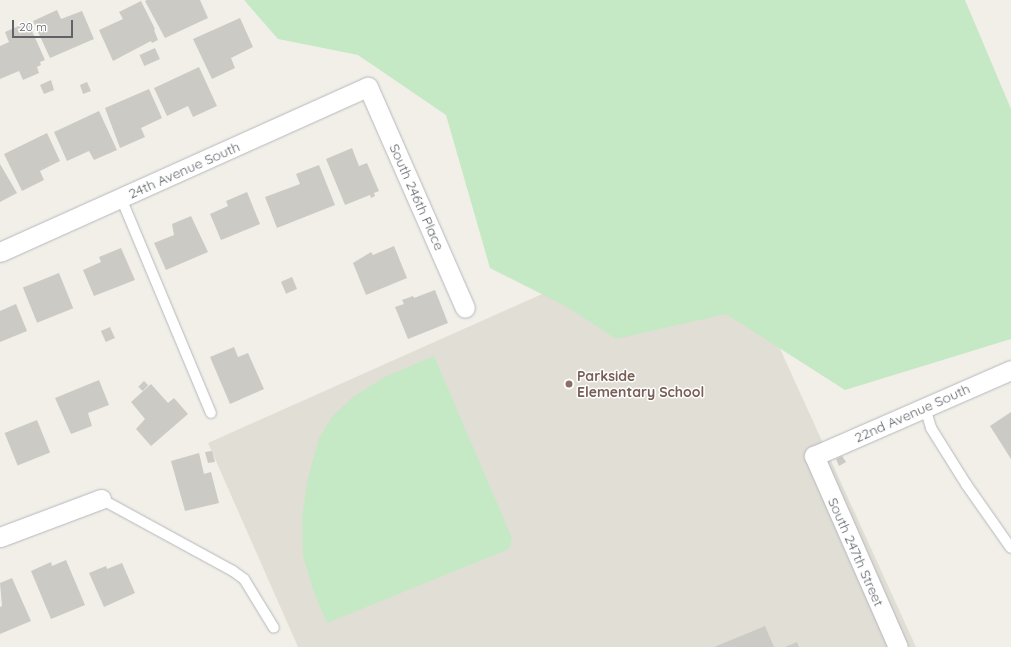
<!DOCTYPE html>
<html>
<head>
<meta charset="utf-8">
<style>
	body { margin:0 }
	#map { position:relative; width:1011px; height:647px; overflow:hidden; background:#f1efe8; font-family:Quicksand,sans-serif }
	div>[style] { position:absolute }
	.education>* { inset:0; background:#e1ded6 }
	.green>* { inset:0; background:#c5e8c5 }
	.building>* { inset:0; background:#cccac5; transform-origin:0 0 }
	.roads { filter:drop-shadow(0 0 1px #b5b8bc) drop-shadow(0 0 1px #b5b8bc) }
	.service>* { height:10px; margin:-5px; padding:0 5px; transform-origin:5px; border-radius:5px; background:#fff }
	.minor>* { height:19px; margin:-9.5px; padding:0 9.5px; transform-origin:9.5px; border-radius:9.5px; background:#fff }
	.dots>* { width:11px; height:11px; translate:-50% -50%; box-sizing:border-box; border:2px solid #fff; border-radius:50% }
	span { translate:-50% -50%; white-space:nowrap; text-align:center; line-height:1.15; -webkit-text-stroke:3px #fff; paint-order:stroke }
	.street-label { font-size:14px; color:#5f6368 }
	.education-label { font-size:14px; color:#785e54; font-weight:700 }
	.left { translate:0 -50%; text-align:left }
	.scale { position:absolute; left:12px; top:20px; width:61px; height:18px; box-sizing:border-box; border:2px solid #5f6368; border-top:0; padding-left:5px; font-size:12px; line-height:14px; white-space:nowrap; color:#5f6368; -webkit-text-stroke:3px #fff; paint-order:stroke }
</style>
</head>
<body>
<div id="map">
	<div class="education">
		<div style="clip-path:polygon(719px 215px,916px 647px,298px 647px,208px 443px)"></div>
	</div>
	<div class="green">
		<div style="clip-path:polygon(244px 0,965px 0,1011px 109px,1011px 339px,845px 390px,726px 314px,616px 339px,567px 307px,490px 268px,446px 115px,358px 55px,278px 39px)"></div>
		<div style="clip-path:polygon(434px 356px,512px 538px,509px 549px,327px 623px,314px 593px,303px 556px,302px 517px,308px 478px,319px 438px,332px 417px,353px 397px,383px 378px)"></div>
	</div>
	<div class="building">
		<div style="clip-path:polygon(147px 0,200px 0,208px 18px,165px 38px,145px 1px)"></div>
		<div style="clip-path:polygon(141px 1px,155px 29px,154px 30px,158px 40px,152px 43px,151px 41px,113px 61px,99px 30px,123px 19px,119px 12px)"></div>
		<div style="clip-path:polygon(57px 10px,61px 19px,82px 11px,94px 39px,50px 58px,33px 21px)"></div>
		<div style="clip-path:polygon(240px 18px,253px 47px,231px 58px,235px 68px,212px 79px,193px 39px)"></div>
		<div style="clip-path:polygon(28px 22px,45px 60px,40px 62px,41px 65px,37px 67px,39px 73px,23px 80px,19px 71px,0 79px,0 46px,9px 42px,5px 32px)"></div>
		<div style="left:155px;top:48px;width:12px;height:17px;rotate:66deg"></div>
		<div style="clip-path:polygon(199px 67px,217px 106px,193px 117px,188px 106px,167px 116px,154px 88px)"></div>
		<div style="clip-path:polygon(51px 80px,54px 90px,44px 94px,40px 85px)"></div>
		<div style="clip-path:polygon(87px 82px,91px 91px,83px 94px,80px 85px)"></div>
		<div style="clip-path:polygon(149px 89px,162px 118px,141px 128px,145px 137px,120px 148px,105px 108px)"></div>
		<div style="clip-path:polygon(99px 111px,117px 150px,94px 160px,89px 151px,67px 161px,54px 132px)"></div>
		<div style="clip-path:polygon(47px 133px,60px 161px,40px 171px,44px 180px,22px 191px,4px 154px)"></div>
		<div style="clip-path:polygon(352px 148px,359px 166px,367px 163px,379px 191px,374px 193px,375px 196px,371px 198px,370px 195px,345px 205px,326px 159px)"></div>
		<div style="clip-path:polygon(0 164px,17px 193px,0 202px)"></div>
		<div style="clip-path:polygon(319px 165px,335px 205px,277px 228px,265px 197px,300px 184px,296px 174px)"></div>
		<div style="clip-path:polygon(247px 192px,260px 224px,221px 240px,210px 214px,228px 206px,226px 201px)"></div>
		<div style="clip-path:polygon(191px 216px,208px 252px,166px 270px,154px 243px,174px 235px,172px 224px)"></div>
		<div style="clip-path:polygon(394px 246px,407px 278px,366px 295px,353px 263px,371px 252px,373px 255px)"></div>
		<div style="clip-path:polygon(121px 248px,135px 280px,94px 296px,83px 270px,101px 262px,99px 257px)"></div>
		<div style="left:59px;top:273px;width:38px;height:39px;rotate:68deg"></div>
		<div style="left:292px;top:277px;width:13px;height:12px;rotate:67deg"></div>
		<div style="clip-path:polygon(435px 290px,448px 323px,408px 339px,395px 307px,404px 304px,402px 300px,413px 296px,414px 298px)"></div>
		<div style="clip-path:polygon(16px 304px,27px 331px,0 342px,0 311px)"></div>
		<div style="left:110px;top:327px;width:12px;height:10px;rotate:66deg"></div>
		<div style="clip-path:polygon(234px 347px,238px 357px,248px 353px,264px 389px,230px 404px,210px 357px)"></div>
		<div style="clip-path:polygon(99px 380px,109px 405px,88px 413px,92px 426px,71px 434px,55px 398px)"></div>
		<div style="left:144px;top:381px;width:6px;height:8px;rotate:45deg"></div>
		<div style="clip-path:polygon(151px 384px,168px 403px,174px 398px,188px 414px,151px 446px,136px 429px,145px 419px,131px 402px)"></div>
		<div style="clip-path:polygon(1011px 412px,1011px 459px,990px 426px)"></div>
		<div style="left:37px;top:420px;width:35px;height:35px;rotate:68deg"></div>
		<div style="clip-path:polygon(212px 451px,215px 462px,208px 463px,205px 452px)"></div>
		<div style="clip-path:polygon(199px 453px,204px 474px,211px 472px,219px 503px,185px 511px,171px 461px)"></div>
		<div style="clip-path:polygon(842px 456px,846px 462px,839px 466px,836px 459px)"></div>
		<div style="clip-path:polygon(66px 560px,85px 605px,51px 619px,31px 571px,51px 562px,52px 566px)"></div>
		<div style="clip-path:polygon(122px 563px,135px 593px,104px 607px,89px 573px,106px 566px,107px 569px)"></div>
		<div style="clip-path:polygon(12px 578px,31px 621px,0 634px,0 607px,2px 606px,0 583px)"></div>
		<div style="clip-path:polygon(765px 626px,774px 647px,714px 647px)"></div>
		<div style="clip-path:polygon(797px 642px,799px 647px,785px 647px)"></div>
	</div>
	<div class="roads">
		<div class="service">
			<div style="left:121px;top:198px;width:233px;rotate:67.3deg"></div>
			<div style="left:925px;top:408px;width:21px;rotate:73deg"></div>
			<div style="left:931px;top:428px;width:66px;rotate:58deg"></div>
			<div style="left:966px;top:484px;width:78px;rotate:54.9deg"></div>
			<div style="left:101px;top:499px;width:150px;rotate:28.6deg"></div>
			<div style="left:233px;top:571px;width:14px;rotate:36deg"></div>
			<div style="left:244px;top:579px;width:57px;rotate:58.5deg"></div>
		</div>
		<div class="minor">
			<div style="left:0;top:252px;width:403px;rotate:-24.2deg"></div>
			<div style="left:368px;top:87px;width:241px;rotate:66.3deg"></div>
			<div style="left:0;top:537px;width:108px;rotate:-20.6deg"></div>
			<div style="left:898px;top:647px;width:209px;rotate:-113.7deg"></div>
			<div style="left:814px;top:456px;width:215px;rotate:-23.6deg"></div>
		</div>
	</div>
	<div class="dots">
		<div style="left:569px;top:384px;background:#8d6e63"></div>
	</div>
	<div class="street-label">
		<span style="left:184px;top:170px;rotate:-24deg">24th Avenue South</span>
		<span style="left:417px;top:197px;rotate:66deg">South 246th Place</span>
		<span style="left:912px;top:413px;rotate:-24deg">22nd Avenue South</span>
		<span style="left:856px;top:552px;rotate:66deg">South 247th Street</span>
	</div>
	<div class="education-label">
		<span class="left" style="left:577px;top:384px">Parkside<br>Elementary School</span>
	</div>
	<div class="scale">20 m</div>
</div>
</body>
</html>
